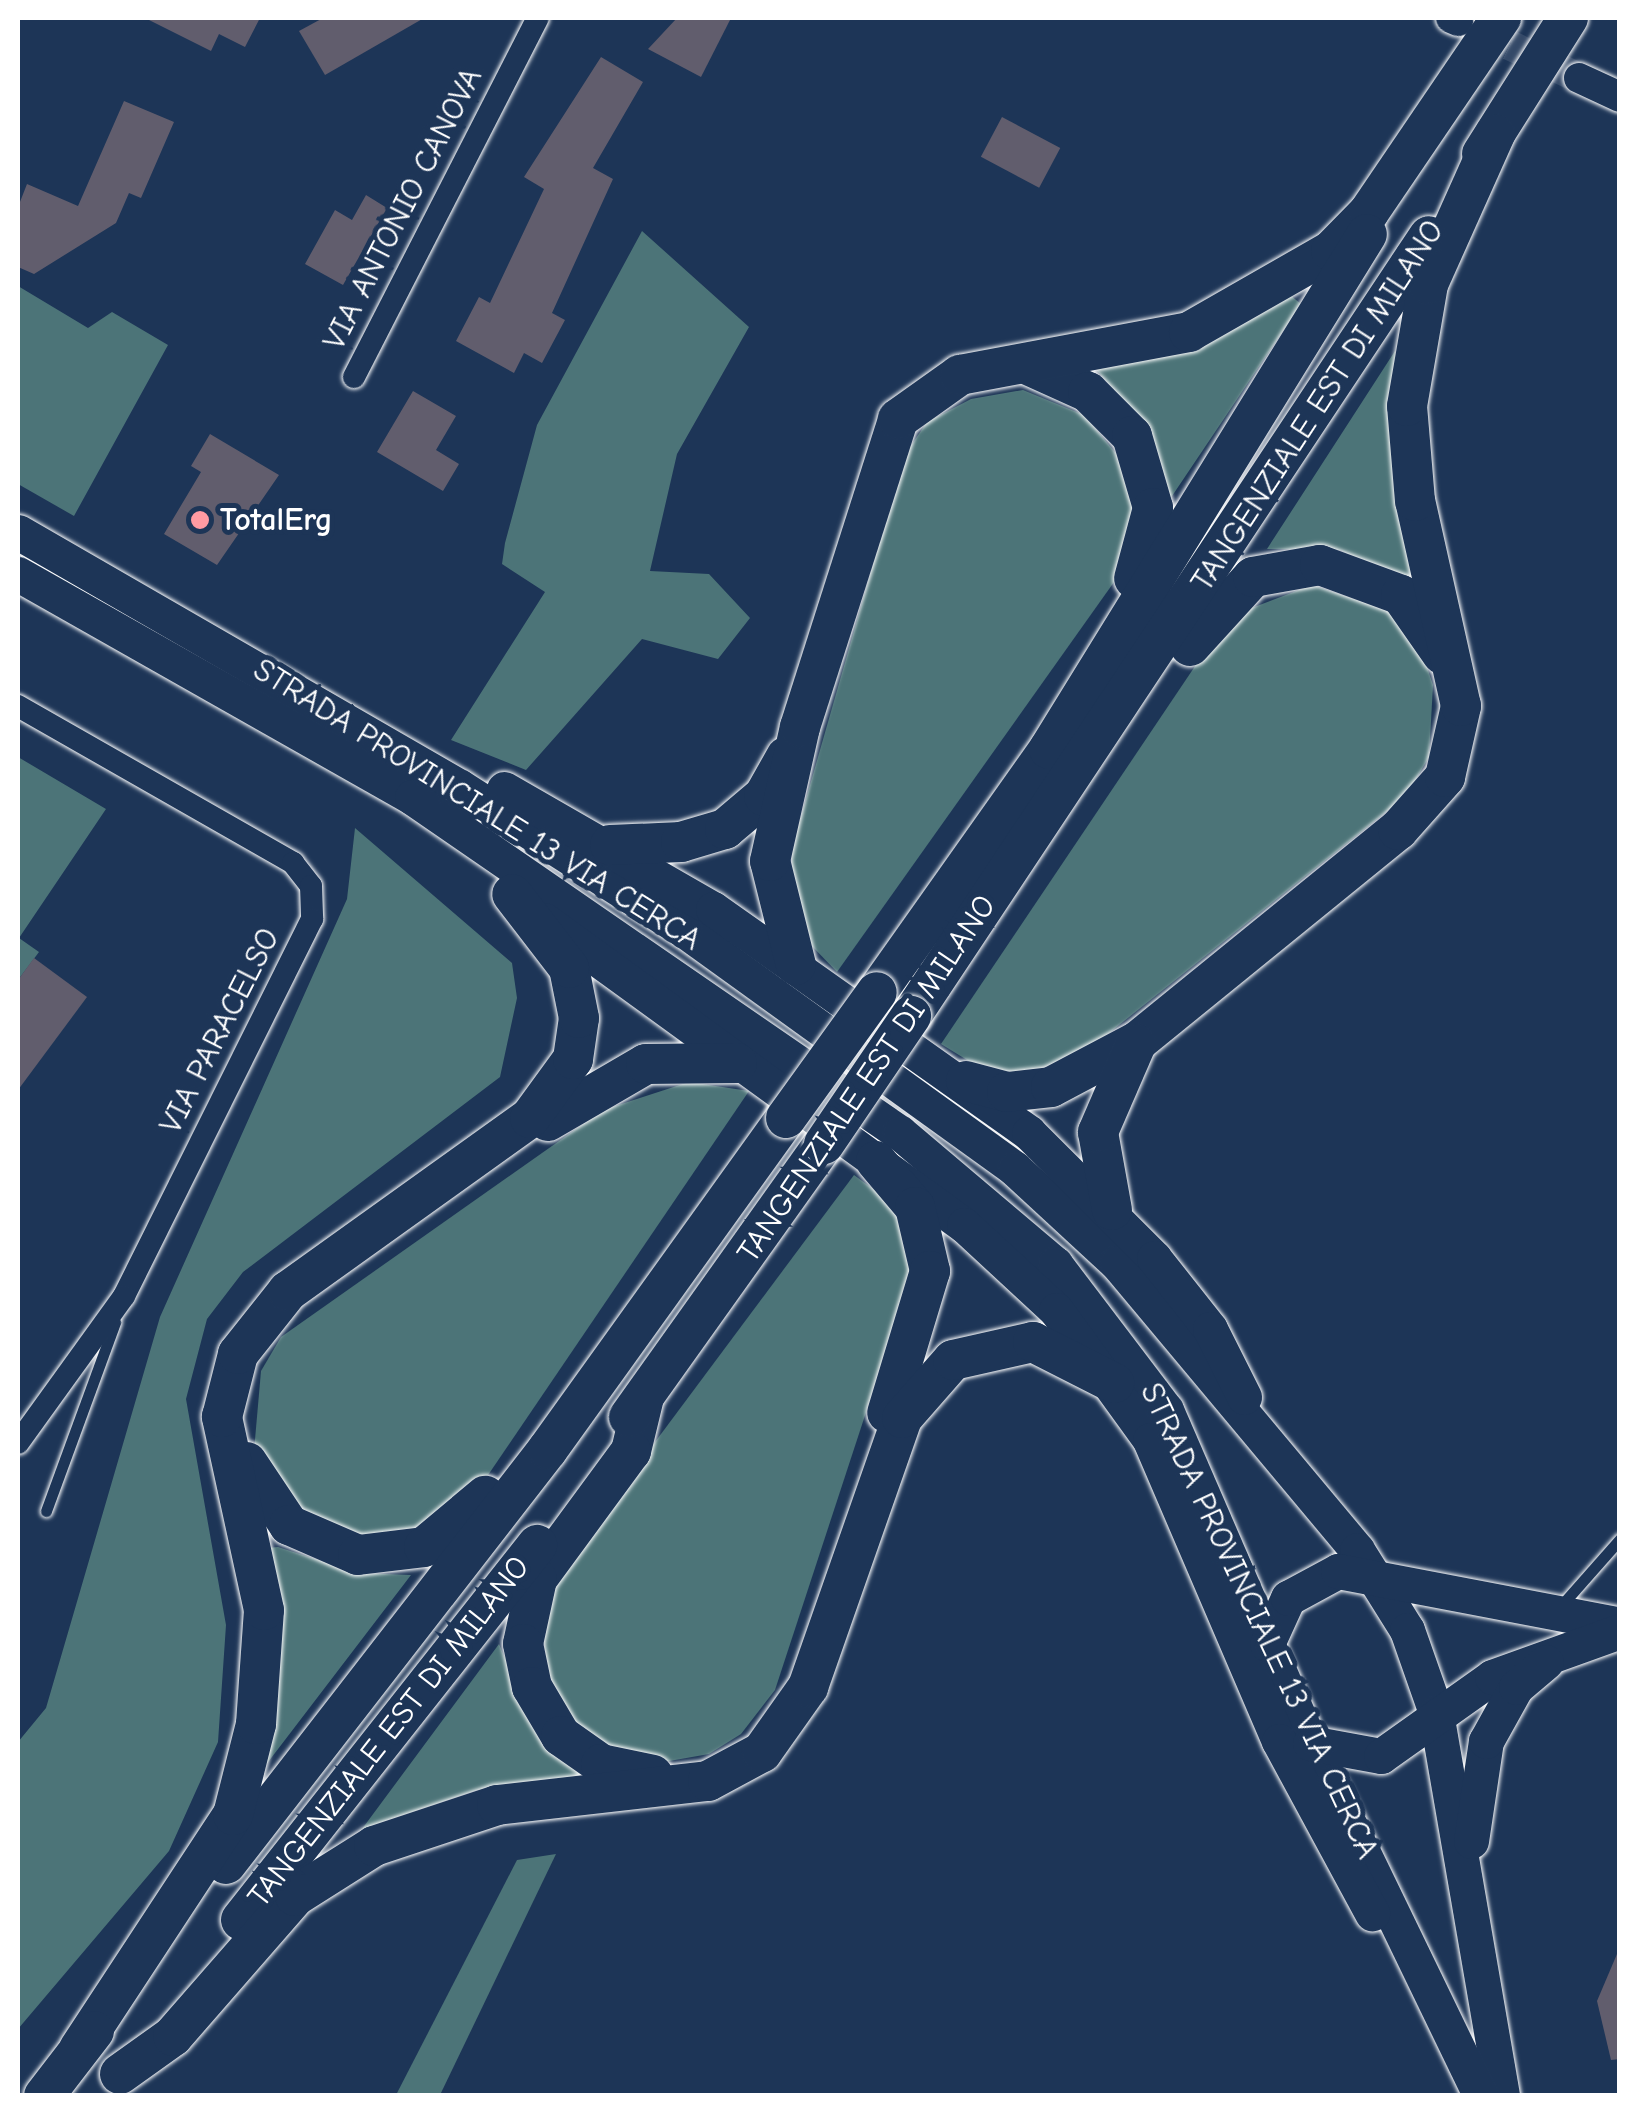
<!DOCTYPE html>
<html>
<head>
<meta charset="utf-8">
<style>
	body { margin:0 }
	#map { position:relative; width:1637px; height:2113px; overflow:hidden; background:#1d3557; font-family:"Comic Neue",sans-serif }
	div>[style] { position:absolute }
	.green>* { inset:0; background:#4c7478 }
	.building>* { inset:0; background:#615d6d; transform-origin:0 0 }
	.secondary-tunnel>* { height:30px; margin-top:-15px; transform-origin:0; background:repeating-linear-gradient(90deg,#344968 0 30px,transparent 0 45px) }
	.roads { filter:drop-shadow(0 0 2px #fff) drop-shadow(0 0 2px #fff) }
	.lane>* { height:11px; margin:-5.5px; padding:0 5.5px; transform-origin:5.5px; border-radius:5.5px; background:#1d3557 }
	.street>* { height:22px; margin:-11px; padding:0 11px; transform-origin:11px; border-radius:11px; background:#1d3557 }
	.secondary>* { height:30px; margin:-15px; padding:0 15px; transform-origin:15px; border-radius:15px; background:#1d3557 }
	.primary>* { height:35px; margin:-17.5px; padding:0 17.5px; transform-origin:17.5px; border-radius:17.5px; background:#1d3557 }
	.highway>* { height:40px; margin:-20px; padding:0 20px; transform-origin:20px; border-radius:20px; background:#1d3557 }
	.bridges { filter:drop-shadow(0 0 2px #fff) drop-shadow(0 0 2px #fff) }
	.highway-bridge>* { height:40px; margin:-20px; padding:0 20px; transform-origin:20px; border-radius:20px; background:#1d3557 }
	.dots>* { width:28px; height:28px; translate:-50% -50%; box-sizing:border-box; border:5px solid #1d3557; border-radius:50% }
	span { translate:-50% -50%; white-space:nowrap; text-align:center; line-height:1.15; -webkit-text-stroke:10px #1d3557; paint-order:stroke }
	.street-label { font-size:32px; color:#fff }
	.poi-label { font-size:32px; color:#fff; font-weight:700 }
	.left { translate:0 -50%; text-align:left }
	.frame { position:absolute; inset:0; border:20px solid #fff; pointer-events:none }
</style>
</head>
<body>
<div id="map">
	<div class="green">
		<div style="clip-path:polygon(642px 231px,749px 327px,677px 454px,650px 571px,709px 574px,750px 618px,718px 659px,642px 639px,526px 770px,451px 740px,545px 592px,502px 564px,505px 543px,537px 425px)"></div>
		<div style="clip-path:polygon(18px 286px,88px 328px,112px 312px,168px 345px,74px 516px,18px 484px)"></div>
		<div style="clip-path:polygon(1290px 295px,1301px 304px,1166px 505px,1151px 434px,1089px 361px)"></div>
		<div style="clip-path:polygon(1395px 351px,1392px 409px,1414px 586px,1340px 550px,1267px 549px)"></div>
		<div style="clip-path:polygon(1023px 390px,1084px 415px,1134px 475px,1137px 518px,1124px 568px,837px 972px,810px 944px,792px 890px,792px 848px,904px 456px,927px 422px,971px 399px)"></div>
		<div style="clip-path:polygon(1312px 585px,1396px 613px,1422px 652px,1433px 685px,1429px 757px,1406px 796px,1079px 1057px,1033px 1077px,980px 1068px,941px 1044px,1218px 632px,1244px 611px)"></div>
		<div style="clip-path:polygon(18px 757px,106px 809px,19px 938px,39px 952px,18px 980px)"></div>
		<div style="clip-path:polygon(355px 828px,512px 963px,517px 998px,500px 1077px,243px 1272px,207px 1319px,186px 1399px,226px 1625px,218px 1742px,169px 1851px,18px 2029px,18px 1742px,46px 1708px,160px 1317px,347px 899px)"></div>
		<div style="clip-path:polygon(689px 1082px,749px 1091px,484px 1481px,448px 1519px,389px 1542px,302px 1519px,254px 1451px,261px 1371px,281px 1337px,603px 1110px)"></div>
		<div style="clip-path:polygon(854px 1175px,895px 1205px,913px 1269px,775px 1690px,741px 1734px,709px 1754px,658px 1763px,596px 1744px,550px 1695px,543px 1630px,553px 1579px)"></div>
		<div style="clip-path:polygon(278px 1547px,359px 1573px,411px 1575px,262px 1770px,280px 1672px,268px 1548px)"></div>
		<div style="clip-path:polygon(499px 1644px,533px 1726px,583px 1778px,477px 1790px,362px 1829px)"></div>
		<div style="clip-path:polygon(556px 1854px,440px 2095px,396px 2095px,517px 1860px)"></div>
	</div>
	<div class="building">
		<div style="clip-path:polygon(145px 18px,260px 18px,245px 47px,219px 34px,211px 51px)"></div>
		<div style="clip-path:polygon(323px 18px,424px 18px,325px 75px,299px 31px)"></div>
		<div style="clip-path:polygon(677px 18px,731px 18px,701px 77px,648px 49px)"></div>
		<div style="clip-path:polygon(601px 57px,643px 82px,593px 168px,613px 179px,552px 313px,565px 320px,542px 363px,524px 353px,514px 373px,456px 341px,479px 297px,490px 303px,544px 189px,524px 177px)"></div>
		<div style="clip-path:polygon(124px 101px,174px 122px,141px 198px,129px 193px,116px 223px,34px 274px,18px 267px,18px 207px,27px 184px,78px 206px)"></div>
		<div style="left:1002px;top:117px;width:66px;height:45px;rotate:28deg"></div>
		<div style="clip-path:polygon(366px 195px,387px 208px,343px 285px,305px 264px,335px 210px,352px 220px)"></div>
		<div style="clip-path:polygon(413px 391px,456px 416px,436px 450px,459px 464px,443px 491px,377px 452px)"></div>
		<div style="clip-path:polygon(210px 434px,279px 475px,217px 565px,164px 534px,201px 472px,191px 466px)"></div>
		<div style="clip-path:polygon(34px 958px,87px 997px,18px 1090px,18px 980px)"></div>
		<div style="clip-path:polygon(1620px 1947px,1620px 2059px,1611px 2060px,1597px 2001px)"></div>
	</div>
	<div class="secondary-tunnel">
		<div style="left:1469px;top:26px;width:122px;rotate:25.3deg"></div>
	</div>
	<div class="roads">
		<div class="lane">
			<div style="left:46px;top:1511px;width:201px;rotate:-69.9deg"></div>
			<div style="left:1559px;top:1608px;width:92px;rotate:-48.5deg"></div>
		</div>
		<div class="street">
			<div style="left:354px;top:377px;width:403px;rotate:-62.9deg"></div>
			<div style="left:18px;top:706px;width:317px;rotate:29.7deg"></div>
			<div style="left:293px;top:863px;width:29px;rotate:52deg"></div>
			<div style="left:311px;top:886px;width:33px;rotate:88deg"></div>
			<div style="left:312px;top:919px;width:421px;rotate:116.5deg"></div>
			<div style="left:124px;top:1296px;width:181px;rotate:125.8deg"></div>
		</div>
		<div class="secondary">
			<div style="left:1451px;top:18px;width:8px;rotate:23deg"></div>
			<div style="left:1579px;top:78px;width:45px;rotate:24.9deg"></div>
		</div>
		<div class="primary">
			<div style="left:18px;top:532px;width:510px;rotate:29.98deg"></div>
			<div style="left:460px;top:787px;width:266px;rotate:32.6deg"></div>
			<div style="left:684px;top:930px;width:408px;rotate:35.8deg"></div>
			<div style="left:1015px;top:1169px;width:139px;rotate:42.7deg"></div>
			<div style="left:1117px;top:1263px;width:374px;rotate:50.1deg"></div>
			<div style="left:1357px;top:1550px;width:94px;rotate:58deg"></div>
			<div style="left:1407px;top:1630px;width:88px;rotate:70.7deg"></div>
			<div style="left:1436px;top:1713px;width:389px;rotate:80.2deg"></div>
			<div style="left:18px;top:574px;width:453px;rotate:29.5deg"></div>
			<div style="left:412px;top:797px;width:592px;rotate:34.55deg"></div>
			<div style="left:900px;top:1133px;width:203px;rotate:40.2deg"></div>
			<div style="left:1055px;top:1264px;width:183px;rotate:52.8deg"></div>
			<div style="left:1166px;top:1410px;width:363px;rotate:66.6deg"></div>
			<div style="left:1310px;top:1743px;width:392px;rotate:64.2deg"></div>
			<div style="left:504px;top:789px;width:241px;rotate:29.9deg"></div>
			<div style="left:713px;top:909px;width:387px;rotate:35.3deg"></div>
			<div style="left:1029px;top:1133px;width:177px;rotate:45deg"></div>
			<div style="left:1154px;top:1258px;width:90px;rotate:51.7deg"></div>
			<div style="left:1210px;top:1329px;width:76px;rotate:63.4deg"></div>
			<div style="left:544px;top:920px;width:519px;rotate:35.99deg"></div>
			<div style="left:964px;top:1225px;width:125px;rotate:42.7deg"></div>
			<div style="left:1056px;top:1310px;width:160px;rotate:54.1deg"></div>
			<div style="left:1150px;top:1440px;width:327px;rotate:66.8deg"></div>
			<div style="left:1279px;top:1741px;width:196px;rotate:61.6deg"></div>
			<div style="left:1267px;top:1644px;width:51px;rotate:-65.5deg"></div>
			<div style="left:1288px;top:1598px;width:57px;rotate:-28.4deg"></div>
			<div style="left:1338px;top:1571px;width:287px;rotate:10.8deg"></div>
			<div style="left:1310px;top:1743px;width:72px;rotate:10.4deg"></div>
			<div style="left:1381px;top:1756px;width:136px;rotate:-35.4deg"></div>
			<div style="left:1492px;top:1677px;width:136px;rotate:-19.8deg"></div>
			<div style="left:1471px;top:1841px;width:101px;rotate:-81.5deg"></div>
			<div style="left:1486px;top:1741px;width:62px;rotate:-60.9deg"></div>
			<div style="left:1516px;top:1687px;width:39px;rotate:-40deg"></div>
		</div>
		<div class="highway">
			<div style="left:1482px;top:154px;width:161px;rotate:-57.7deg"></div>
			<div style="left:1026px;top:364px;width:68px;rotate:24.3deg"></div>
			<div style="left:1088px;top:392px;width:62px;rotate:45deg"></div>
			<div style="left:1132px;top:436px;width:75px;rotate:73.7deg"></div>
			<div style="left:1153px;top:508px;width:73px;rotate:105deg"></div>
			<div style="left:1190px;top:646px;width:93px;rotate:-47.6deg"></div>
			<div style="left:1253px;top:577px;width:68px;rotate:-10.2deg"></div>
			<div style="left:1320px;top:565px;width:86px;rotate:20.3deg"></div>
			<div style="left:1401px;top:595px;width:72px;rotate:55.2deg"></div>
			<div style="left:610px;top:845px;width:71px;rotate:-2.4deg"></div>
			<div style="left:681px;top:842px;width:46px;rotate:-16.5deg"></div>
			<div style="left:725px;top:829px;width:51px;rotate:-40.2deg"></div>
			<div style="left:764px;top:796px;width:45px;rotate:-60.6deg"></div>
			<div style="left:796px;top:965px;width:107px;rotate:-104deg"></div>
			<div style="left:770px;top:861px;width:137px;rotate:-77.4deg"></div>
			<div style="left:800px;top:727px;width:323px;rotate:-72.3deg"></div>
			<div style="left:898px;top:419px;width:76px;rotate:-35.4deg"></div>
			<div style="left:960px;top:375px;width:233px;rotate:-10.6deg"></div>
			<div style="left:1189px;top:332px;width:163px;rotate:-29.7deg"></div>
			<div style="left:1331px;top:251px;width:54px;rotate:-45.7deg"></div>
			<div style="left:1369px;top:212px;width:235px;rotate:-55.8deg"></div>
			<div style="left:877px;top:992px;width:298px;rotate:-54.7deg"></div>
			<div style="left:1049px;top:749px;width:605px;rotate:-58.31deg"></div>
			<div style="left:911px;top:1016px;width:936px;rotate:-56.41deg"></div>
			<div style="left:966px;top:1081px;width:42px;rotate:15deg"></div>
			<div style="left:1007px;top:1092px;width:44px;rotate:-6.5deg"></div>
			<div style="left:1051px;top:1087px;width:98px;rotate:-27.9deg"></div>
			<div style="left:1138px;top:1041px;width:335px;rotate:-39.1deg"></div>
			<div style="left:1398px;top:830px;width:71px;rotate:-48.4deg"></div>
			<div style="left:1445px;top:777px;width:73px;rotate:-77.3deg"></div>
			<div style="left:1461px;top:706px;width:210px;rotate:-102.6deg"></div>
			<div style="left:1415px;top:501px;width:95px;rotate:-94.8deg"></div>
			<div style="left:1407px;top:406px;width:124px;rotate:-80.2deg"></div>
			<div style="left:1428px;top:284px;width:164px;rotate:-65.9deg"></div>
			<div style="left:548px;top:1121px;width:113px;rotate:-30.2deg"></div>
			<div style="left:646px;top:1064px;width:91px;rotate:-0.6deg"></div>
			<div style="left:876px;top:1161px;width:60px;rotate:49.7deg"></div>
			<div style="left:915px;top:1207px;width:66px;rotate:76.8deg"></div>
			<div style="left:930px;top:1271px;width:148px;rotate:106.8deg"></div>
			<div style="left:1112px;top:1210px;width:79px;rotate:-100.2deg"></div>
			<div style="left:1098px;top:1132px;width:96px;rotate:-66.6deg"></div>
			<div style="left:644px;top:1397px;width:56px;rotate:103.5deg"></div>
			<div style="left:631px;top:1451px;width:159px;rotate:126.3deg"></div>
			<div style="left:537px;top:1579px;width:66px;rotate:102.2deg"></div>
			<div style="left:523px;top:1644px;width:44px;rotate:78.2deg"></div>
			<div style="left:532px;top:1687px;width:57px;rotate:59.4deg"></div>
			<div style="left:561px;top:1736px;width:49px;rotate:35deg"></div>
			<div style="left:601px;top:1764px;width:53px;rotate:11.9deg"></div>
			<div style="left:629px;top:1417px;width:335px;rotate:-54.5deg"></div>
			<div style="left:247px;top:1462px;width:76px;rotate:56.3deg"></div>
			<div style="left:289px;top:1525px;width:75px;rotate:23.5deg"></div>
			<div style="left:358px;top:1555px;width:66px;rotate:-6.9deg"></div>
			<div style="left:424px;top:1547px;width:80px;rotate:-39.9deg"></div>
			<div style="left:226px;top:1864px;width:525px;rotate:-52.19deg"></div>
			<div style="left:548px;top:1449px;width:408px;rotate:-54.3deg"></div>
			<div style="left:241px;top:1920px;width:478px;rotate:-51.7deg"></div>
			<div style="left:79px;top:2049px;width:280px;rotate:-56.7deg"></div>
			<div style="left:233px;top:1815px;width:94px;rotate:-75.8deg"></div>
			<div style="left:256px;top:1724px;width:114px;rotate:-86deg"></div>
			<div style="left:264px;top:1610px;width:198px;rotate:-102.3deg"></div>
			<div style="left:222px;top:1417px;width:65px;rotate:-75.7deg"></div>
			<div style="left:238px;top:1354px;width:80px;rotate:-51.6deg"></div>
			<div style="left:288px;top:1291px;width:297px;rotate:-35.6deg"></div>
			<div style="left:530px;top:1118px;width:73px;rotate:-53.9deg"></div>
			<div style="left:573px;top:1059px;width:41px;rotate:-81.7deg"></div>
			<div style="left:579px;top:1018px;width:51px;rotate:-101.3deg"></div>
			<div style="left:569px;top:968px;width:93px;rotate:-127.6deg"></div>
			<div style="left:120px;top:2074px;width:65px;rotate:-35.6deg"></div>
			<div style="left:173px;top:2036px;width:186px;rotate:-48.9deg"></div>
			<div style="left:295px;top:1896px;width:93px;rotate:-32.3deg"></div>
			<div style="left:374px;top:1846px;width:130px;rotate:-18.4deg"></div>
			<div style="left:497px;top:1805px;width:212px;rotate:-6.5deg"></div>
			<div style="left:708px;top:1781px;width:61px;rotate:-28.2deg"></div>
			<div style="left:762px;top:1752px;width:80px;rotate:-54.7deg"></div>
			<div style="left:808px;top:1687px;width:285px;rotate:-70.7deg"></div>
			<div style="left:902px;top:1418px;width:77px;rotate:-48.7deg"></div>
			<div style="left:953px;top:1360px;width:82px;rotate:-12.7deg"></div>
			<div style="left:1033px;top:1342px;width:91px;rotate:26.8deg"></div>
			<div style="left:44px;top:2096px;width:82px;rotate:-52.4deg"></div>
		</div>
	</div>
	<div class="bridges">
		<div class="highway-bridge">
			<div style="left:786px;top:1118px;width:155px;rotate:-54.2deg"></div>
			<div style="left:824px;top:1144px;width:155px;rotate:-55.8deg"></div>
		</div>
	</div>
	<div class="dots">
		<div style="left:200px;top:520px;background:#ff9aa2"></div>
	</div>
	<div class="street-label">
		<span style="left:403px;top:209px;rotate:-63deg">VIA ANTONIO CANOVA</span>
		<span style="left:1318px;top:406px;rotate:-57deg">TANGENZIALE EST DI MILANO</span>
		<span style="left:477px;top:805px;rotate:32deg">STRADA PROVINCIALE 13 VIA CERCA</span>
		<span style="left:220px;top:1031px;rotate:-63deg">VIA PARACELSO</span>
		<span style="left:867px;top:1079px;rotate:-56deg">TANGENZIALE EST DI MILANO</span>
		<span style="left:1259px;top:1621px;rotate:65deg">STRADA PROVINCIALE 13 VIA CERCA</span>
		<span style="left:389px;top:1732px;rotate:-52deg">TANGENZIALE EST DI MILANO</span>
	</div>
	<div class="poi-label">
		<span class="left" style="left:220px;top:520px">TotalErg</span>
	</div>
	<div class="frame"></div>
</div>
</body>
</html>
